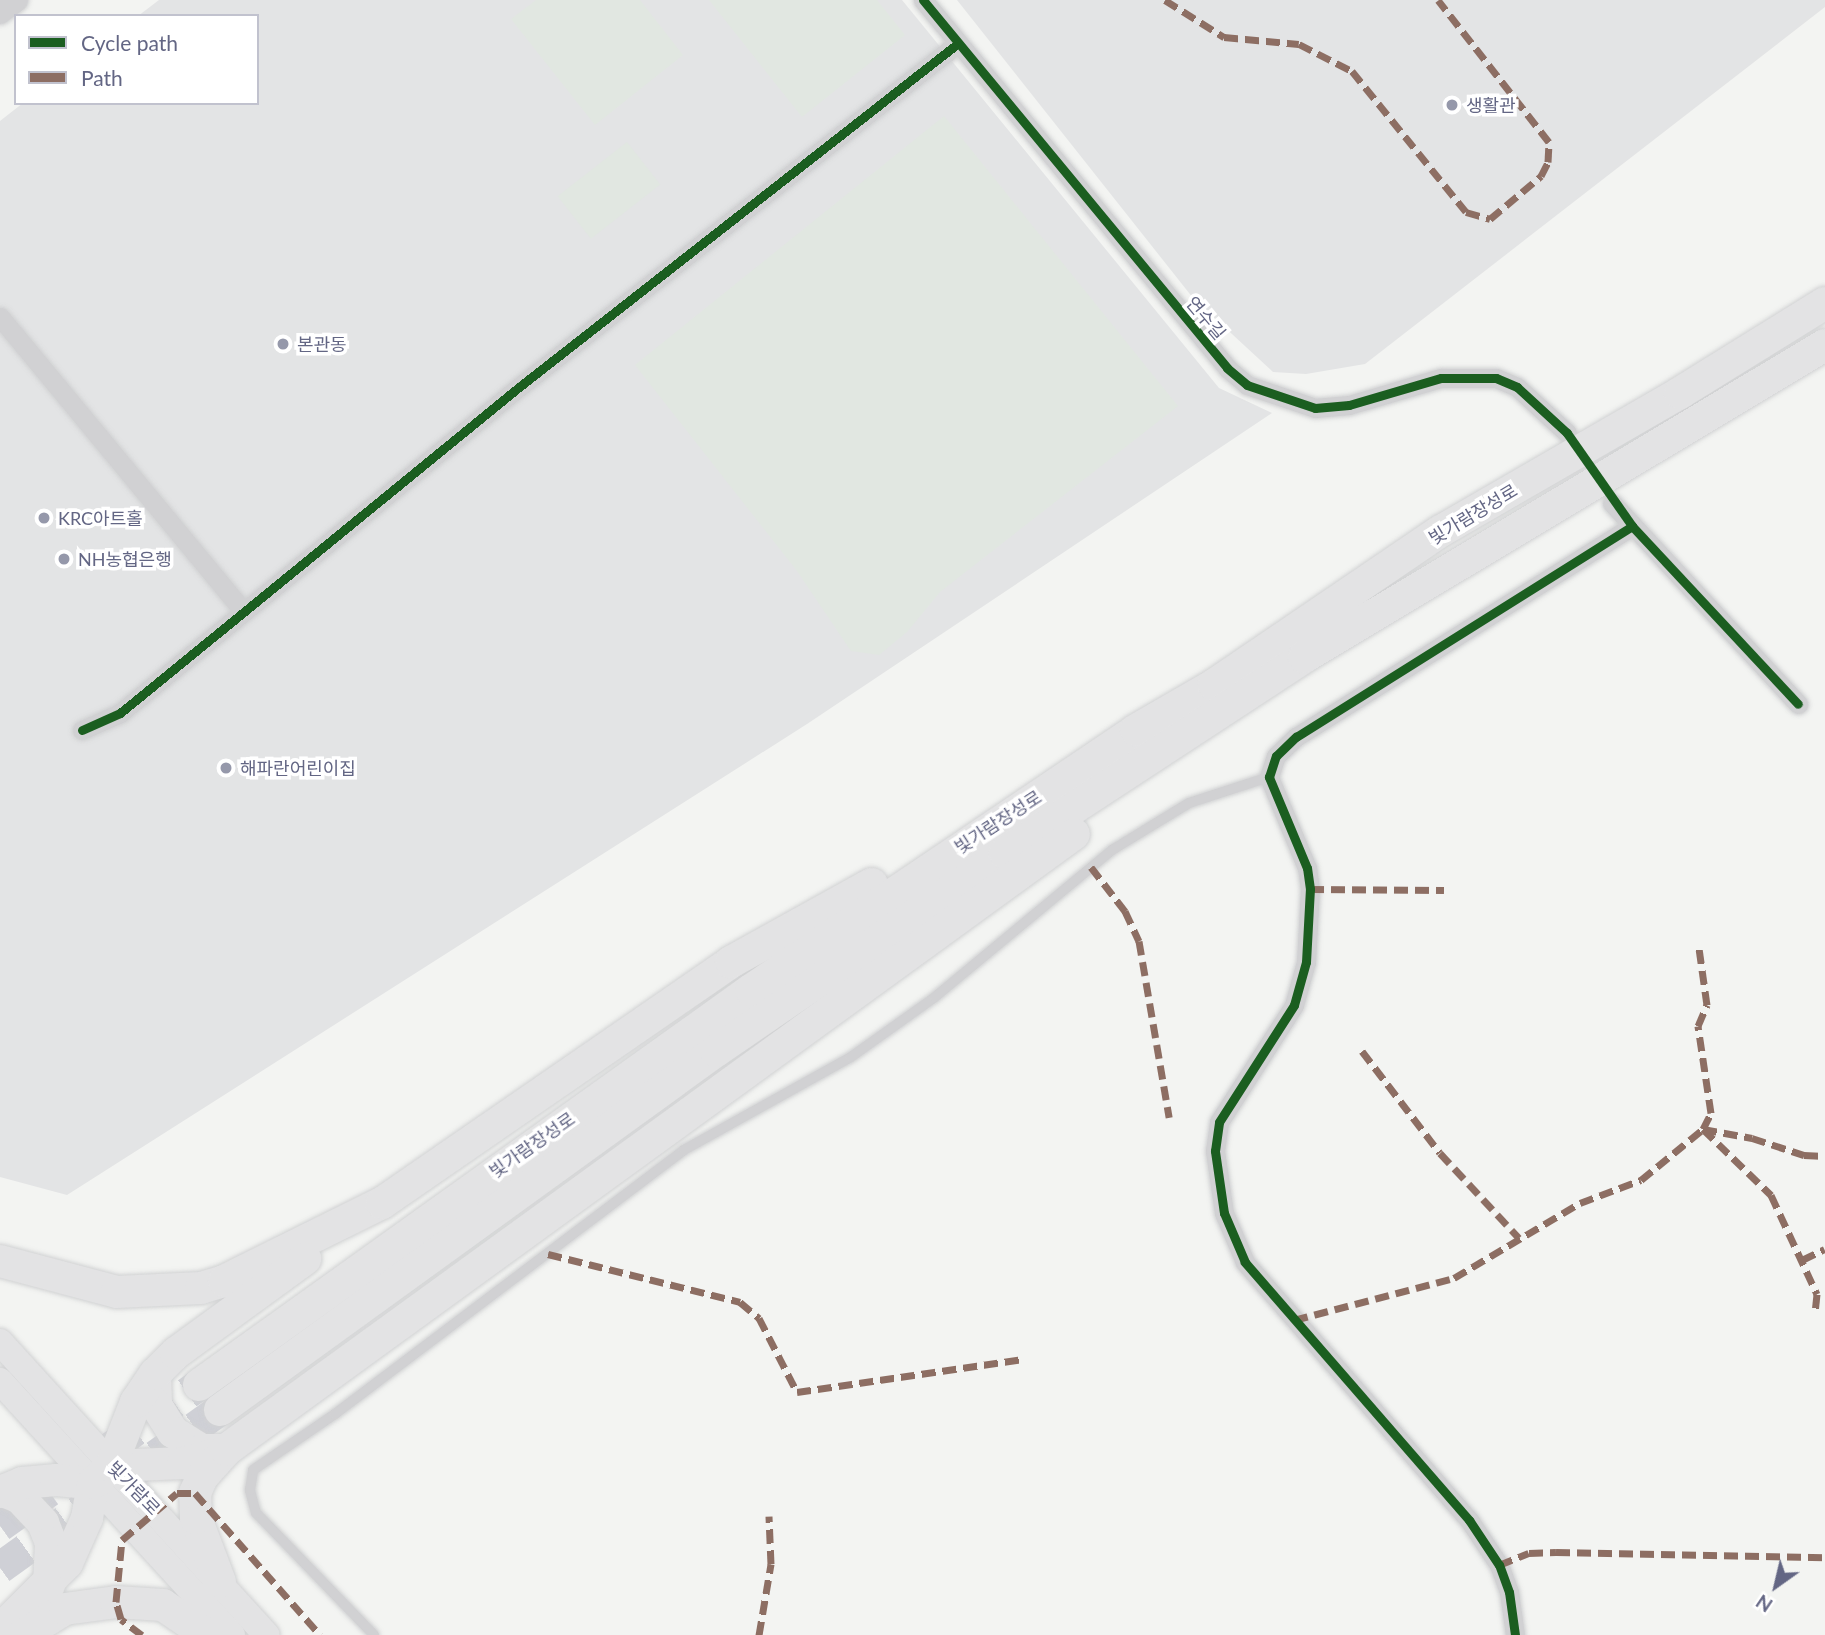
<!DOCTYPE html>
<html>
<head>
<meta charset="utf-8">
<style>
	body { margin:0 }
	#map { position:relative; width:1825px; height:1635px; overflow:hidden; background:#f3f4f2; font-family:Lato,"Noto Sans KR",sans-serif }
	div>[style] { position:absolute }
	.built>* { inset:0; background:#e3e4e5 }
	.green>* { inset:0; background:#e1e7e1; transform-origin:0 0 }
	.trunk-tunnel>* { height:32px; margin-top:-16px; transform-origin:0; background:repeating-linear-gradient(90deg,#cfd0d6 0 32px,transparent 0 48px) }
	.roads { filter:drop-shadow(0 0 2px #d1d2d3) drop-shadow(0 0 2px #d1d2d3) }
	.service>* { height:10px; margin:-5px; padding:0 5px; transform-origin:5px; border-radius:5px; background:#d1d1d3 }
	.minor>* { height:19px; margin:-9.5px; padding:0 9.5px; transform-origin:9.5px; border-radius:9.5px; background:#d1d1d3 }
	.tertiary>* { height:24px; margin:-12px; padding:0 12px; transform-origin:12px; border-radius:12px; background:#d1d1d3 }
	.secondary>* { height:26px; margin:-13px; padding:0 13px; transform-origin:13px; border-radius:13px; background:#e3e3e4 }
	.trunk>* { height:32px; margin:-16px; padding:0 16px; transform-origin:16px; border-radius:16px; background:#e3e3e4 }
	.quiet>* { height:7px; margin-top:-3.5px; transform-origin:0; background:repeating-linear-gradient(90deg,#8d6e63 0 14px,transparent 0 21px) }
	.cycleway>* { height:9px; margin:-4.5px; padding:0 4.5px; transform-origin:4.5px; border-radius:4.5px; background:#1b5e20 }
	.dots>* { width:19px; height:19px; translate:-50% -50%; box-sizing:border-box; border:4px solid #fff; border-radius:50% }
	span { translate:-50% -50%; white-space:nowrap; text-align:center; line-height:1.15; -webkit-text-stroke:7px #fff; paint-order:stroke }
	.poi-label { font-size:18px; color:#636684 }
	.left { translate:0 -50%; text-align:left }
	.street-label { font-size:18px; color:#636684 }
	.legend { position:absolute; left:14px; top:14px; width:245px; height:91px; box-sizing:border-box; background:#fff; border:2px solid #c1c2ce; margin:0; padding:9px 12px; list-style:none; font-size:21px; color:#636684 }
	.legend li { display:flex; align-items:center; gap:14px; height:35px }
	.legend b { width:35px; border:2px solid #c1c2ce }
	.north { position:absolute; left:1741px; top:1551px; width:70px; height:70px; -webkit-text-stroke:5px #fff; paint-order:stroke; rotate:214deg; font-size:19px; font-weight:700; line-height:28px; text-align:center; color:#636684 }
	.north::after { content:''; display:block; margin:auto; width:24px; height:32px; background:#636684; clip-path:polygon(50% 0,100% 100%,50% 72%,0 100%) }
</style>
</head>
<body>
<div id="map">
	<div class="built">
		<div style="clip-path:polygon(159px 0,902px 0,1219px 388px,1272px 413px,807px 724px,67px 1195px,0 1177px,0 121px,23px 103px,257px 103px,257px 16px,138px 16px)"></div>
		<div style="clip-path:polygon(957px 0,1825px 0,1825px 7px,1365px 364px,1306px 374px,1273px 372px,1193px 298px)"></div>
	</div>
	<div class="green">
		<div style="clip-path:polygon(536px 0,640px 0,683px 55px,595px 125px,511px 19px)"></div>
		<div style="clip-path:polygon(709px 0,877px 0,905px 35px,802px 117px)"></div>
		<div style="clip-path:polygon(944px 116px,1178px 406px,940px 592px,907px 632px,879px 655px,851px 651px,797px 571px,635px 365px)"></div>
		<div style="left:627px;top:142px;width:54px;height:88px;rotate:52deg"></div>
	</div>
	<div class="trunk-tunnel">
		<div style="left:109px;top:1449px;width:110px;rotate:-35.4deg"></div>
		<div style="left:0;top:1526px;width:60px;rotate:-35.5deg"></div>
		<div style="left:0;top:1568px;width:271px;rotate:-35.7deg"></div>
	</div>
	<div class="roads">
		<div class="service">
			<div style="left:374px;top:1635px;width:170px;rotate:-134deg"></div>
			<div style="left:256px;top:1513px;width:24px;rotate:-105deg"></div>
			<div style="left:250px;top:1490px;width:20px;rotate:-81deg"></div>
			<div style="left:253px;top:1470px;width:99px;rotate:-34.3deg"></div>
			<div style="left:335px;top:1414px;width:438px;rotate:-37.1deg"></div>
			<div style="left:684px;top:1150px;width:191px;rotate:-29.1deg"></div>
			<div style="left:851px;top:1057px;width:103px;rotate:-35.5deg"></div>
			<div style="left:935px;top:997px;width:230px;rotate:-39.7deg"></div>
			<div style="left:1112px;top:850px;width:90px;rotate:-31.4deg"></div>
			<div style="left:1189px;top:803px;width:84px;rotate:-18deg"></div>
		</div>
		<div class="minor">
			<div style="left:923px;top:0;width:477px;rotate:50.4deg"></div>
			<div style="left:1227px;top:368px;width:26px;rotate:40deg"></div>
			<div style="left:1247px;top:385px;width:72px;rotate:18.7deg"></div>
			<div style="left:1315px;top:408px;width:34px;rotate:-5deg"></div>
			<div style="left:1349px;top:405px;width:96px;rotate:-16.4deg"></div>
			<div style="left:1441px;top:378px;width:55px"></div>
			<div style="left:1496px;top:378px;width:23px;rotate:23deg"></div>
			<div style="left:1517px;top:387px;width:68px;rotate:42.6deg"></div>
			<div style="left:0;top:317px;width:380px;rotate:50.4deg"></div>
			<div style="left:1612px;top:503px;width:274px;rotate:47.2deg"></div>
			<div style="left:82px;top:730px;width:42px;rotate:-24.1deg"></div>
			<div style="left:120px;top:713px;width:515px;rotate:-39.25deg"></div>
			<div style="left:519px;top:387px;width:556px;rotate:-38.06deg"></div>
			<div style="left:1515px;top:1635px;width:43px;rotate:-97.9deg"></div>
			<div style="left:1509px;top:1592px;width:29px;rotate:-110deg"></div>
			<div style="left:1499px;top:1565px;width:54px;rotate:-123.7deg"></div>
			<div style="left:1469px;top:1520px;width:342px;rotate:-131deg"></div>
			<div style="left:1245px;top:1262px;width:53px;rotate:-113.2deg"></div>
			<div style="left:1224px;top:1213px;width:63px;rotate:-98.3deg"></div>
			<div style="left:1215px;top:1151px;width:29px;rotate:-82deg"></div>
			<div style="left:1219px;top:1122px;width:139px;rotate:-57.3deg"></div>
			<div style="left:1294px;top:1005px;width:45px;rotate:-74.4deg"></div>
			<div style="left:1306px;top:962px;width:73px;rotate:-86.9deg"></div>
			<div style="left:1310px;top:889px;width:21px;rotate:-98deg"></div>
			<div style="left:1307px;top:868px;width:99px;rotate:-112.7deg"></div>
			<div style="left:1269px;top:777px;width:22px;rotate:-72deg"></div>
			<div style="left:1276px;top:756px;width:28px;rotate:-44deg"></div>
			<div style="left:1296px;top:737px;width:397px;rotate:-32.1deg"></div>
		</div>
		<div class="tertiary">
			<div style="left:0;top:12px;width:20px;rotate:-37deg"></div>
		</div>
		<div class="secondary">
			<div style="left:0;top:1342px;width:396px;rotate:47.7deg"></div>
			<div style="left:0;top:1381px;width:344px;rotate:47.6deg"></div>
		</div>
		<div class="trunk">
			<div style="left:0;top:1261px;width:121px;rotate:14.8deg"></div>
			<div style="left:117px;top:1292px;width:84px;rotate:-2.7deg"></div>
			<div style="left:201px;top:1288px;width:24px;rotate:-17deg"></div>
			<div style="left:224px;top:1281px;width:176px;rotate:-26.3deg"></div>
			<div style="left:382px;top:1203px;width:424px;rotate:-34.6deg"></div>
			<div style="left:731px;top:962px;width:161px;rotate:-29deg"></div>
			<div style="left:155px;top:1374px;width:31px;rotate:88deg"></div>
			<div style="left:156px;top:1405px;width:32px;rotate:58deg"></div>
			<div style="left:173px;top:1432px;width:34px;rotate:32deg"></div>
			<div style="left:202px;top:1450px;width:24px"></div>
			<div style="left:199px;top:1385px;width:679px;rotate:-35.59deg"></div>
			<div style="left:751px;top:990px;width:465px;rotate:-34deg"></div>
			<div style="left:1136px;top:730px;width:90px;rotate:-30deg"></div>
			<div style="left:1214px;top:685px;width:274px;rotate:-34.2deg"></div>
			<div style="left:1441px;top:531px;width:276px;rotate:-30deg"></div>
			<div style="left:1680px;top:393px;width:171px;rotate:-31.8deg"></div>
			<div style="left:220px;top:1410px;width:612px;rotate:-35.9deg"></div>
			<div style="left:716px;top:1051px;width:350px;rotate:-34.4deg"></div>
			<div style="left:1005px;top:853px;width:358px;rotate:-33.2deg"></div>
			<div style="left:1304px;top:657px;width:607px;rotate:-30.92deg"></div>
			<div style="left:111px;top:1466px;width:72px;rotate:-2.4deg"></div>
			<div style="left:183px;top:1463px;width:38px;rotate:-15deg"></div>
			<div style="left:3px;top:1491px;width:18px;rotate:22deg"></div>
			<div style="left:20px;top:1498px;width:34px;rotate:47deg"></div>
			<div style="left:43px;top:1523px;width:22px;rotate:68deg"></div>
			<div style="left:51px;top:1543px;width:42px;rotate:92.7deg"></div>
			<div style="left:0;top:1492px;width:24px;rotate:-22deg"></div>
			<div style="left:22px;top:1483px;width:34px;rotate:-5deg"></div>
			<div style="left:56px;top:1480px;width:37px;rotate:5deg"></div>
			<div style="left:220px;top:1582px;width:68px;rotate:-110.6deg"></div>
			<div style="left:196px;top:1518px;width:25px;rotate:-92deg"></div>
			<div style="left:195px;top:1493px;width:17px;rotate:-66deg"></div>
			<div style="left:202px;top:1477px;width:36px;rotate:-48deg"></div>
			<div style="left:226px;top:1450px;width:1048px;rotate:-36deg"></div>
			<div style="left:0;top:1630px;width:95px;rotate:-45deg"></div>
			<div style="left:67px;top:1563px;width:49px;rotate:-66deg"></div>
			<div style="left:87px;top:1518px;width:36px;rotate:-80deg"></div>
			<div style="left:93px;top:1483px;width:25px;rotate:-43deg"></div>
			<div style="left:111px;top:1466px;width:69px;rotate:-68.7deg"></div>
			<div style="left:136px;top:1402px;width:34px;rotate:-56deg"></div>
			<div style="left:155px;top:1374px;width:30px;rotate:-45deg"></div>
			<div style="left:176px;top:1353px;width:160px;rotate:-36.1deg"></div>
			<div style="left:23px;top:1635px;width:49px;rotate:-31.8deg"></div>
			<div style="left:65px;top:1609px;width:51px;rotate:-7.8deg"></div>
			<div style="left:116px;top:1602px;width:47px;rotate:3.7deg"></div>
			<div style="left:163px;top:1605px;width:53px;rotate:34.3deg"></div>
		</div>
	</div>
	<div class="quiet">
		<div style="left:1165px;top:0;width:70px;rotate:32.1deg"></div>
		<div style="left:1224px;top:37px;width:75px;rotate:5.3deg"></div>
		<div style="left:1299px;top:44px;width:59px;rotate:27deg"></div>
		<div style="left:1352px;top:71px;width:181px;rotate:51deg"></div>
		<div style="left:1466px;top:212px;width:25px;rotate:16deg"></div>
		<div style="left:1490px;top:219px;width:67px;rotate:-40.1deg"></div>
		<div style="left:1541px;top:176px;width:16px;rotate:-63deg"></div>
		<div style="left:1548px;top:162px;width:20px;rotate:-87deg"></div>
		<div style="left:1549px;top:142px;width:180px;rotate:-128deg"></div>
		<div style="left:1091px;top:867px;width:56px;rotate:52.3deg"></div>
		<div style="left:1125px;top:911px;width:33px;rotate:65deg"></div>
		<div style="left:1139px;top:941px;width:179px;rotate:80.3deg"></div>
		<div style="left:1310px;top:889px;width:134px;rotate:0.4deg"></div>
		<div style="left:1362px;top:1051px;width:128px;rotate:52.6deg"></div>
		<div style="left:1440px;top:1153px;width:116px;rotate:47.1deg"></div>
		<div style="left:1703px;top:1129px;width:95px;rotate:44.1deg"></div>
		<div style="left:1771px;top:1195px;width:109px;rotate:65.1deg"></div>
		<div style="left:1817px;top:1294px;width:18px;rotate:96deg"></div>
		<div style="left:1703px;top:1129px;width:50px;rotate:10.4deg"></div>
		<div style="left:1752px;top:1138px;width:55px;rotate:18.1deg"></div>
		<div style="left:1804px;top:1155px;width:21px;rotate:3deg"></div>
		<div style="left:548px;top:1254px;width:198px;rotate:14deg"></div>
		<div style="left:740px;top:1302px;width:25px;rotate:40deg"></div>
		<div style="left:759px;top:1318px;width:83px;rotate:62.8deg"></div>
		<div style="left:797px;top:1392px;width:227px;rotate:-8.3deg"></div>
		<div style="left:1802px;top:1260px;width:25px;rotate:-26deg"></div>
		<div style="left:1294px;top:1320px;width:165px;rotate:-14.7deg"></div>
		<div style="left:1454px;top:1278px;width:147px;rotate:-30.8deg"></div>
		<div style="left:1580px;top:1203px;width:65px;rotate:-20.7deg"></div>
		<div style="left:1641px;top:1180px;width:80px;rotate:-39.4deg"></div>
		<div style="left:1703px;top:1129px;width:18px;rotate:-63deg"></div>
		<div style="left:1711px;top:1113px;width:88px;rotate:-98.5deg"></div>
		<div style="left:1698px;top:1026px;width:23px;rotate:-67deg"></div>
		<div style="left:1707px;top:1005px;width:58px;rotate:-98deg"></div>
		<div style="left:1499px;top:1565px;width:32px;rotate:-22deg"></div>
		<div style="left:1529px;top:1553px;width:27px;rotate:-2deg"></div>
		<div style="left:1556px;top:1552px;width:269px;rotate:1.1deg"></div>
		<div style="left:142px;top:1635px;width:26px;rotate:-143deg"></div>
		<div style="left:121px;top:1619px;width:18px;rotate:-106deg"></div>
		<div style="left:116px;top:1602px;width:62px;rotate:-84.5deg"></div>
		<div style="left:122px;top:1540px;width:72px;rotate:-40.5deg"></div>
		<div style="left:177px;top:1493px;width:18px"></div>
		<div style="left:195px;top:1493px;width:189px;rotate:48.6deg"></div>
		<div style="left:759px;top:1635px;width:72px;rotate:-80.4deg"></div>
		<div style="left:771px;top:1564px;width:48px;rotate:-92.4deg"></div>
	</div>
	<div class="cycleway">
		<div style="left:923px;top:0;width:477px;rotate:50.4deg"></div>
		<div style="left:1227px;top:368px;width:26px;rotate:40deg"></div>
		<div style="left:1247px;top:385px;width:72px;rotate:18.7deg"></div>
		<div style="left:1315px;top:408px;width:34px;rotate:-5deg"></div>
		<div style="left:1349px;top:405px;width:96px;rotate:-16.4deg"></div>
		<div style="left:1441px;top:378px;width:55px"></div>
		<div style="left:1496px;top:378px;width:23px;rotate:23deg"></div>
		<div style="left:1517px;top:387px;width:68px;rotate:42.6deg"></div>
		<div style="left:1567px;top:433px;width:113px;rotate:55deg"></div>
		<div style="left:1632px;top:526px;width:243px;rotate:47deg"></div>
		<div style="left:82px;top:730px;width:42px;rotate:-24.1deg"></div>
		<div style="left:120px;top:713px;width:515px;rotate:-39.25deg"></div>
		<div style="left:519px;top:387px;width:556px;rotate:-38.06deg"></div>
		<div style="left:1515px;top:1635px;width:43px;rotate:-97.9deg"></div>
		<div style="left:1509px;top:1592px;width:29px;rotate:-110deg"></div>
		<div style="left:1499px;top:1565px;width:54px;rotate:-123.7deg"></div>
		<div style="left:1469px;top:1520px;width:342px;rotate:-131deg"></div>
		<div style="left:1245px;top:1262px;width:53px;rotate:-113.2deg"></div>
		<div style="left:1224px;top:1213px;width:63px;rotate:-98.3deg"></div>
		<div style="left:1215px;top:1151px;width:29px;rotate:-82deg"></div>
		<div style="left:1219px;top:1122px;width:139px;rotate:-57.3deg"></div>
		<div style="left:1294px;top:1005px;width:45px;rotate:-74.4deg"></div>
		<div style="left:1306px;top:962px;width:73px;rotate:-86.9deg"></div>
		<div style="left:1310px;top:889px;width:21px;rotate:-98deg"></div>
		<div style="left:1307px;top:868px;width:99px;rotate:-112.7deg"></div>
		<div style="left:1269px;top:777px;width:22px;rotate:-72deg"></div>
		<div style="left:1276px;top:756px;width:28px;rotate:-44deg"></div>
		<div style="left:1296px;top:737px;width:397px;rotate:-32.1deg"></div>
	</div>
	<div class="dots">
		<div style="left:1452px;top:105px;background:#9598aa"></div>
		<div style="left:283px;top:344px;background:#9598aa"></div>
		<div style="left:44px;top:518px;background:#9598aa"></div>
		<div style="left:64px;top:559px;background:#9598aa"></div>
		<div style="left:226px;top:768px;background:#9598aa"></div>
	</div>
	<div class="poi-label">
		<span class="left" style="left:1466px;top:105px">생활관</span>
		<span class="left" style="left:297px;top:344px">본관동</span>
		<span class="left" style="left:58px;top:518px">KRC아트홀</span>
		<span class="left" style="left:78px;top:559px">NH농협은행</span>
		<span class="left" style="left:240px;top:768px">해파란어린이집</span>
	</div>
	<div class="street-label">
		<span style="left:1206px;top:318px;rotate:50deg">연수길</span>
		<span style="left:1473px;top:514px;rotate:-31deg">빛가람장성로</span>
		<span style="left:998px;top:822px;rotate:-33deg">빛가람장성로</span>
		<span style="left:532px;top:1145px;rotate:-35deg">빛가람장성로</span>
		<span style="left:134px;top:1488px;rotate:46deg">빛가람로</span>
	</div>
	<ul class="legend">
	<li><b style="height:9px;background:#1b5e20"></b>Cycle path</li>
	<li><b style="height:9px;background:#8d6e63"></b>Path</li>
	</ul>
	<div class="north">N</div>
</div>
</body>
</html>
